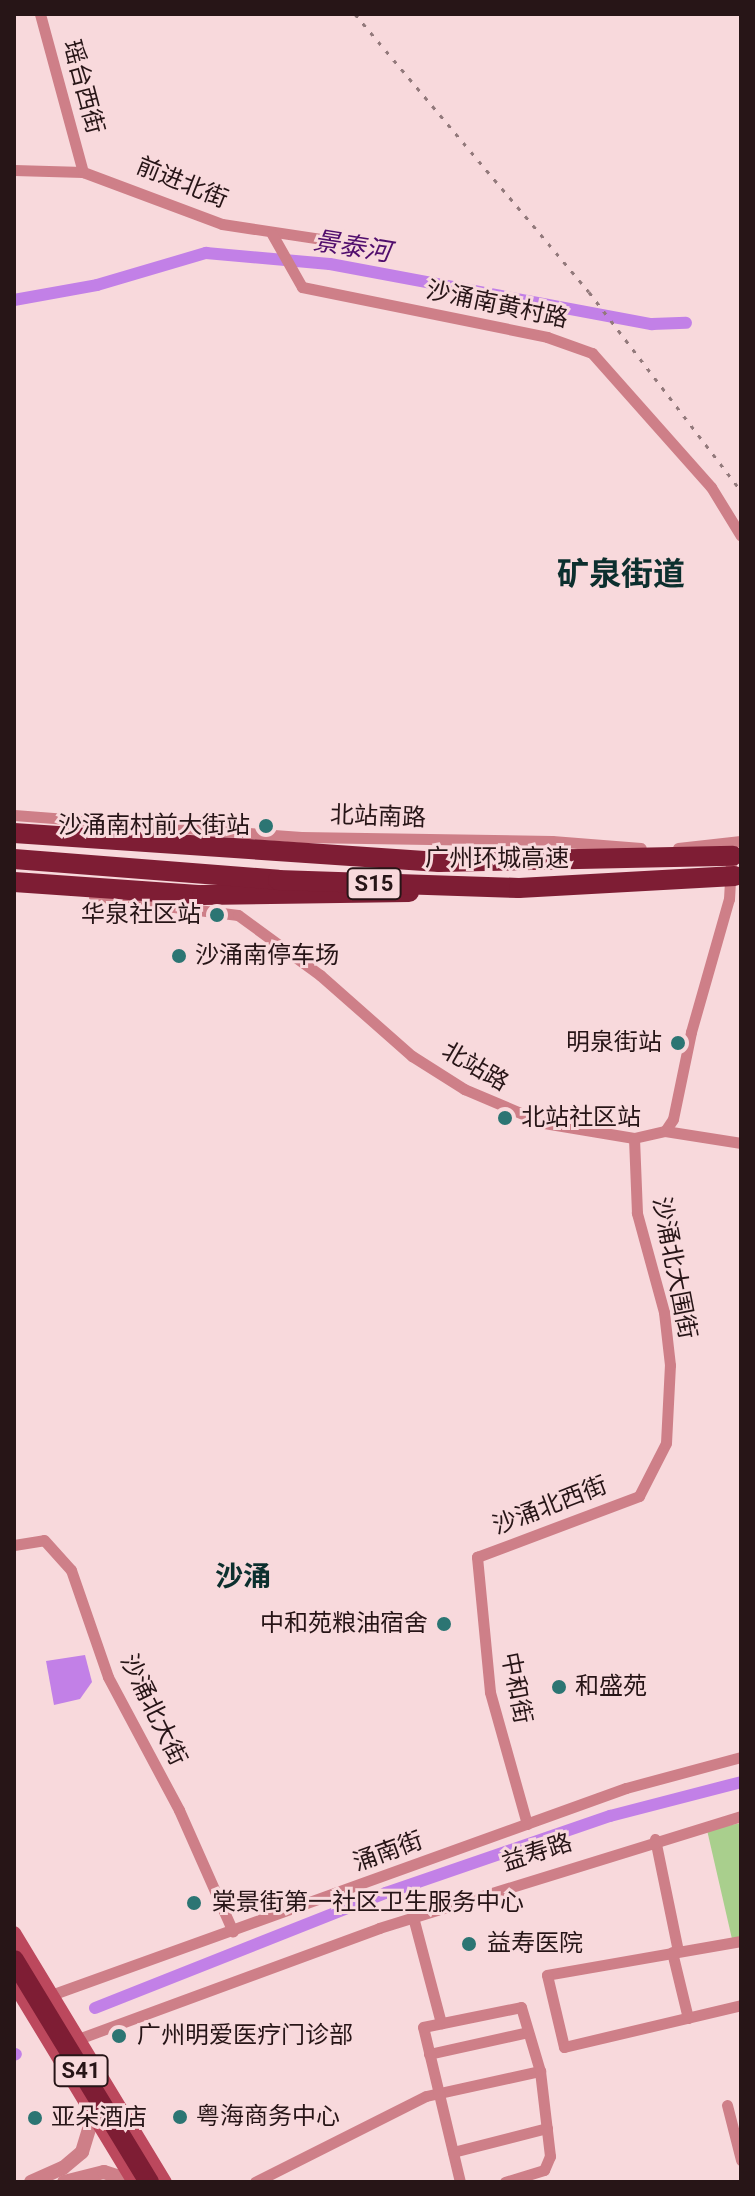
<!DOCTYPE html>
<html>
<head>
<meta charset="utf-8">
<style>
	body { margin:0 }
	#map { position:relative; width:755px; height:2196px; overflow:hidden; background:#f8d9dc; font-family:Roboto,"Noto Sans SC",sans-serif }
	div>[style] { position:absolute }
	.green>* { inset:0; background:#a9cf8d }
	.water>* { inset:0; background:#c280e7 }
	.canal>* { height:12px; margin:-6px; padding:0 6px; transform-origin:6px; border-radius:6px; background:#c280e7 }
	.minor>* { height:11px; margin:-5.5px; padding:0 5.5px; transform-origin:5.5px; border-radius:5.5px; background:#ce7f88 }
	.tertiary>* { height:14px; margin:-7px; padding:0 7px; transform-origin:7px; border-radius:7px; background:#ce7f88 }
	.secondary>* { height:14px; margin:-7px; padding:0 7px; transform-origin:7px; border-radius:7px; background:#bc485d }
	.motorway>* { height:20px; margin:-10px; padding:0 10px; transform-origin:10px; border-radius:10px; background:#7e1d34 }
	.rail>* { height:3px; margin-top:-1.5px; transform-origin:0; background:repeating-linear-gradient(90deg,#92797b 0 4px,transparent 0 12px) }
	.motorway-bridge>* { height:20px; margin:-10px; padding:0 10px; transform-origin:10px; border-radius:10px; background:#7e1d34 }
	.dots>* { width:22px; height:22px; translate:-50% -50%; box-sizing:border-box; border:4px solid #f8d9dc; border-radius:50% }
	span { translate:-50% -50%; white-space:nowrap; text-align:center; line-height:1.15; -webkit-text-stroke:6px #f8d9dc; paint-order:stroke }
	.shield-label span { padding:2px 6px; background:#f8d9dc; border:2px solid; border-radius:6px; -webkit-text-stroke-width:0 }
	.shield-label { font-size:22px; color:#271517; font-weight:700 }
	.street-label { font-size:24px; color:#271517 }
	.poi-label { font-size:24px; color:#271517 }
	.right { translate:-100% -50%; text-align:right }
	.left { translate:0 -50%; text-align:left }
	.water-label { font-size:26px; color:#500d6c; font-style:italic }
	.quarter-label { font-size:28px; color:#0c2f2e; font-weight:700 }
	.district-label { font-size:32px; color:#0c2f2e; font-weight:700 }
	.frame { position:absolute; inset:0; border:16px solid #271517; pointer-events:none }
</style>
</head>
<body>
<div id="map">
	<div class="green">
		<div style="clip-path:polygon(741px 1823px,741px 1938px,732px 1939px,707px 1830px)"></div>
	</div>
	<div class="water">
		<div style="clip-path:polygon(85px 1655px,92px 1682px,80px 1699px,54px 1705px,46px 1661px)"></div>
	</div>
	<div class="canal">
		<div style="left:14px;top:300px;width:84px;rotate:-10.2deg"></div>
		<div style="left:97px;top:285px;width:114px;rotate:-16.4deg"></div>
		<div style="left:206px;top:253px;width:124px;rotate:5.1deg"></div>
		<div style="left:330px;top:264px;width:328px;rotate:10.6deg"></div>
		<div style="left:652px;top:324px;width:34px;rotate:-2deg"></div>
		<div style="left:95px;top:2008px;width:313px;rotate:-21.6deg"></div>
		<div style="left:386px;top:1893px;width:237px;rotate:-19deg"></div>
		<div style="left:610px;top:1816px;width:135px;rotate:-14.5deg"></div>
		<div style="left:14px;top:2055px;width:2px;rotate:-27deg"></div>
	</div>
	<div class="minor">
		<div style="left:40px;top:14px;width:164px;rotate:74.8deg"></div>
		<div style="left:14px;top:170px;width:69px;rotate:1.7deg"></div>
		<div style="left:83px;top:172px;width:148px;rotate:20.5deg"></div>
		<div style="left:222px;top:224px;width:113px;rotate:8.6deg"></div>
		<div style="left:272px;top:234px;width:61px;rotate:60.5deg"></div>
		<div style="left:302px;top:287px;width:250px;rotate:11.5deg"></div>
		<div style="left:547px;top:337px;width:48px;rotate:19.6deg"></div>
		<div style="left:592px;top:353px;width:179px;rotate:48.4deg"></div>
		<div style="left:711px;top:487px;width:57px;rotate:58.5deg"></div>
		<div style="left:14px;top:815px;width:288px;rotate:4.4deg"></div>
		<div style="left:301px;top:837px;width:251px;rotate:0.9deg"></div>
		<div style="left:552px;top:841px;width:89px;rotate:4.5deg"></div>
		<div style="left:678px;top:848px;width:63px;rotate:-6.3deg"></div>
		<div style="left:94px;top:897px;width:145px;rotate:7.1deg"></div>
		<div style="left:238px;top:915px;width:102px;rotate:36.2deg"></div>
		<div style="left:320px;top:975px;width:123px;rotate:41.4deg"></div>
		<div style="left:412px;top:1056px;width:62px;rotate:32.4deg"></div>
		<div style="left:464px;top:1089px;width:87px;rotate:23deg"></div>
		<div style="left:544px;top:1123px;width:91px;rotate:9.5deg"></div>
		<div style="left:634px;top:1138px;width:32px;rotate:-13deg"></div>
		<div style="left:665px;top:1131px;width:14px;rotate:-56deg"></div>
		<div style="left:673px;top:1119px;width:89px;rotate:-78.3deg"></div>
		<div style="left:691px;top:1032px;width:138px;rotate:-74.1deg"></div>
		<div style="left:729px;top:899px;width:56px;rotate:-86.9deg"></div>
		<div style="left:665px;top:1131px;width:77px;rotate:9deg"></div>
		<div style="left:14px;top:1545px;width:30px;rotate:-9deg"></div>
		<div style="left:44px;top:1540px;width:40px;rotate:48deg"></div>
		<div style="left:71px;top:1570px;width:113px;rotate:70.9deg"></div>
		<div style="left:108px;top:1677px;width:151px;rotate:61.9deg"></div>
		<div style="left:179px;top:1810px;width:133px;rotate:66.1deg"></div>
		<div style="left:527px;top:1824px;width:137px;rotate:-105.7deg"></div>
		<div style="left:490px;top:1692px;width:136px;rotate:-95.5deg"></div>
		<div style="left:477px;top:1557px;width:173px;rotate:-20.6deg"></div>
		<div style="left:639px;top:1496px;width:59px;rotate:-63deg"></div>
		<div style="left:666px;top:1443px;width:78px;rotate:-87.1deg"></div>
		<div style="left:670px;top:1365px;width:53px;rotate:-96.5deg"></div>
		<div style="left:664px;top:1312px;width:103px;rotate:-105.3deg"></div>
		<div style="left:637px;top:1213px;width:75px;rotate:-92.3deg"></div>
		<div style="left:655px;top:1839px;width:114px;rotate:78.4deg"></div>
		<div style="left:413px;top:1917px;width:110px;rotate:75.2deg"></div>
		<div style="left:741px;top:1941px;width:197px;rotate:170.1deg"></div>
		<div style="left:547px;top:1975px;width:74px;rotate:76.7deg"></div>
		<div style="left:564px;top:2047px;width:182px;rotate:-13.3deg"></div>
		<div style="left:672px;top:1952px;width:68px;rotate:76.4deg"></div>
		<div style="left:51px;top:1995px;width:611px;rotate:-19.8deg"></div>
		<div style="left:626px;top:1788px;width:119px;rotate:-15.1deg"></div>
		<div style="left:78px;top:2039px;width:321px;rotate:-20.2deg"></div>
		<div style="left:379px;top:1928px;width:379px;rotate:-17.2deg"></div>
		<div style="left:429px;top:2054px;width:101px;rotate:-12.5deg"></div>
		<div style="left:727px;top:2105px;width:57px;rotate:75.7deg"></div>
		<div style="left:453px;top:2152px;width:97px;rotate:-14.3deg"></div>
		<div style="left:255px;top:2182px;width:191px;rotate:-26.7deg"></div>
		<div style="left:426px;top:2096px;width:117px;rotate:-12.4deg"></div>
		<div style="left:460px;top:2182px;width:159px;rotate:-103.4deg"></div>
		<div style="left:423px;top:2027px;width:100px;rotate:-11.5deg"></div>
		<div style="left:521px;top:2007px;width:67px;rotate:73.5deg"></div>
		<div style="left:540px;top:2071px;width:86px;rotate:83.3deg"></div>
		<div style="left:550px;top:2156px;width:15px;rotate:113deg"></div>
		<div style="left:544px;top:2170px;width:41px;rotate:162.9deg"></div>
	</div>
	<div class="tertiary">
		<div style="left:31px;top:2182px;width:35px;rotate:-24deg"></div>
		<div style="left:63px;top:2168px;width:25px;rotate:-40deg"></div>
		<div style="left:82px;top:2152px;width:38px;rotate:-73deg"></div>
		<div style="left:64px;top:2182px;width:41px;rotate:-14deg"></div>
		<div style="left:104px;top:2172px;width:32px;rotate:18deg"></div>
	</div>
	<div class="secondary">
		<div style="left:14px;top:1933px;width:291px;rotate:58.8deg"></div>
		<div style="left:14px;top:1984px;width:232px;rotate:58.8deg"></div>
	</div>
	<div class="motorway">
		<div style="left:14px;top:882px;width:188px;rotate:4deg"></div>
		<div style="left:202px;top:895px;width:207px;rotate:-0.8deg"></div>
		<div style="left:14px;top:1960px;width:260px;rotate:58.7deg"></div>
	</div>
	<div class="rail">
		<div style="left:355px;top:14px;width:363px;rotate:49.9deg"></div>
		<div style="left:589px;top:292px;width:250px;rotate:52.6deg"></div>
	</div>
	<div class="motorway-bridge">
		<div style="left:14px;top:833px;width:426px;rotate:3.9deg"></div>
		<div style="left:439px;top:862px;width:294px;rotate:-1.2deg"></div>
		<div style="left:14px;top:859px;width:265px;rotate:4.5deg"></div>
		<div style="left:278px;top:880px;width:241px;rotate:1.9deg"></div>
		<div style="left:519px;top:888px;width:216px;rotate:-3.2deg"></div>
	</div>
	<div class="dots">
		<div style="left:266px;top:826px;background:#2c7573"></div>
		<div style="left:217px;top:915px;background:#2c7573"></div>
		<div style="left:179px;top:956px;background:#2c7573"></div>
		<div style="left:678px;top:1043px;background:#2c7573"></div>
		<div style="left:505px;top:1118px;background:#2c7573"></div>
		<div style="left:444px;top:1624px;background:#2c7573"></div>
		<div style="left:559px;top:1687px;background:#2c7573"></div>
		<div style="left:194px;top:1903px;background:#2c7573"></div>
		<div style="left:469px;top:1944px;background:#2c7573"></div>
		<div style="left:119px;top:2036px;background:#2c7573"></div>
		<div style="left:180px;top:2117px;background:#2c7573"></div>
		<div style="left:35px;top:2118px;background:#2c7573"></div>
	</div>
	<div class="shield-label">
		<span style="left:374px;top:884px">S15</span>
		<span style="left:81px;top:2071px">S41</span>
	</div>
	<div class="street-label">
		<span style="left:83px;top:87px;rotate:75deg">瑶台西街</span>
		<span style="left:182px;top:183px;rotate:22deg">前进北街</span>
		<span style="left:497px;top:305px;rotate:12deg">沙涌南黄村路</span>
		<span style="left:378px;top:817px;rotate:2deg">北站南路</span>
		<span style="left:497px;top:859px">广州环城高速</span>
		<span style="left:475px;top:1067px;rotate:30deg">北站路</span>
		<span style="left:674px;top:1268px;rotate:79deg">沙涌北大围街</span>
		<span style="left:550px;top:1506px;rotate:-21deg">沙涌北西街</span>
		<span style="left:516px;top:1688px;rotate:79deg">中和街</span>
		<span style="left:153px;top:1710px;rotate:64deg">沙涌北大街</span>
		<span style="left:388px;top:1852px;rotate:-20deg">涌南街</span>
		<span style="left:537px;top:1853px;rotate:-18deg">益寿路</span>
	</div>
	<div class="poi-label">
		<span class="right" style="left:250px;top:826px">沙涌南村前大街站</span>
		<span class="right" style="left:201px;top:915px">华泉社区站</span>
		<span class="left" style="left:195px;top:956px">沙涌南停车场</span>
		<span class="right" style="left:662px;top:1043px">明泉街站</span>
		<span class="left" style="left:521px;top:1118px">北站社区站</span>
		<span class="right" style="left:428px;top:1624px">中和苑粮油宿舍</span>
		<span class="left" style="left:575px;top:1687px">和盛苑</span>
		<span class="left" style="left:212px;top:1903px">棠景街第一社区卫生服务中心</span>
		<span class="left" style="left:487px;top:1944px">益寿医院</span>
		<span class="left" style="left:137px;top:2036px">广州明爱医疗门诊部</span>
		<span class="left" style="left:196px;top:2117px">粤海商务中心</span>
		<span class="left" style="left:51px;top:2118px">亚朵酒店</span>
	</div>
	<div class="water-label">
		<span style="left:352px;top:247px;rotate:9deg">景泰河</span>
	</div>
	<div class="quarter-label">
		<span style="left:243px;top:1577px">沙涌</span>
	</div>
	<div class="district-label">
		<span style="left:621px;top:574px">矿泉街道</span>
	</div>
	<div class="frame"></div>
</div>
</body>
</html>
